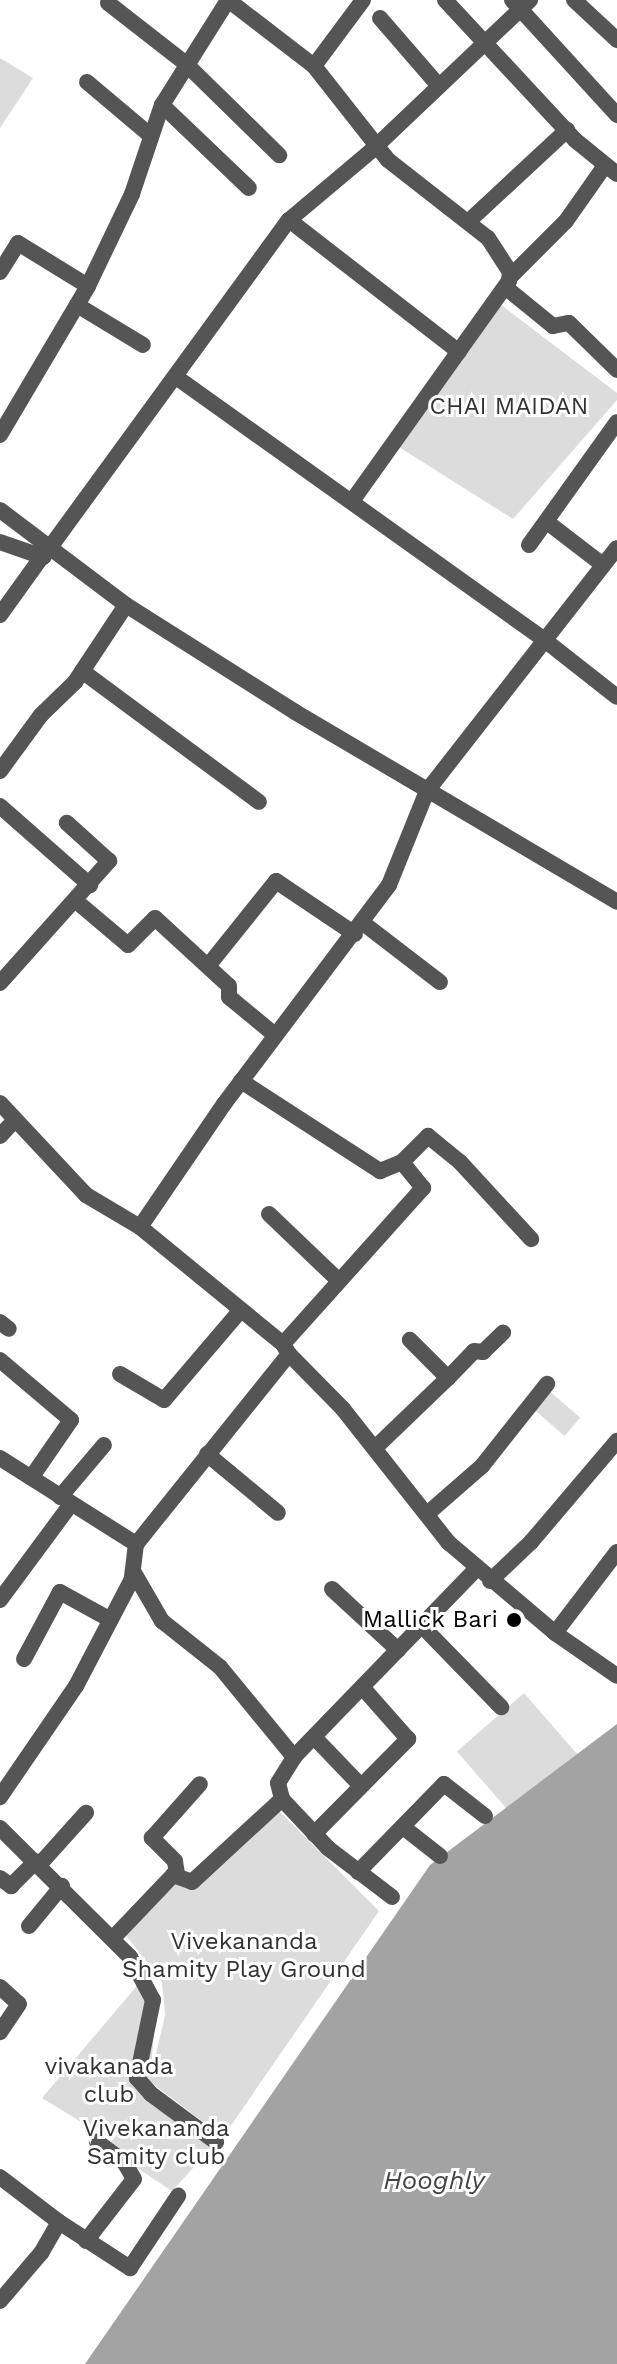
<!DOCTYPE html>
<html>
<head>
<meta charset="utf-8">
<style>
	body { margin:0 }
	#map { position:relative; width:617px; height:2364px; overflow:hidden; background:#fff; font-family:"Work Sans",sans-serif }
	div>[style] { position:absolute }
	.green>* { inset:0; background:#dcdcdc; transform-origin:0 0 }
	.water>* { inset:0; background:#a3a3a3 }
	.minor>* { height:16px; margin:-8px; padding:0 8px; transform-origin:8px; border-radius:8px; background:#555 }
	.dots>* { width:22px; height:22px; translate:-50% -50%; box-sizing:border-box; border:4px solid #fff; border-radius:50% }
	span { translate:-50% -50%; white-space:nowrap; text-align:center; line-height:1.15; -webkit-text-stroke:6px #fff; paint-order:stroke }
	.park-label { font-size:24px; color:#333 }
	.poi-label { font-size:24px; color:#000 }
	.right { translate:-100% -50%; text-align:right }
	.water-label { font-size:26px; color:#444; font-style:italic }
</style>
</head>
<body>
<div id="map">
	<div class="green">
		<div style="clip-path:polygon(0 58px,33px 78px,0 128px)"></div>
		<div style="clip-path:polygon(492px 298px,617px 393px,617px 400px,513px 519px,391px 442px)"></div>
		<div style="left:547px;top:1389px;width:44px;height:24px;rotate:41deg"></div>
		<div style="left:524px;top:1693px;width:97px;height:89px;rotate:49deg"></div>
		<div style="clip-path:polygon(278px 1810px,379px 1911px,223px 2137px,149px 2081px,213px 2146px,172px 2191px,107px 2148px,128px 2119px,101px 2134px,42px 2098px,141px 1981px,155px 2022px,150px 2080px,165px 2015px,162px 1982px,125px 1934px,180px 1880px)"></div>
	</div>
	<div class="water">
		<div style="clip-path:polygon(617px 1724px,617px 2364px,85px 2364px,430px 1865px)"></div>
	</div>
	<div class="minor">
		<div style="left:445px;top:0;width:191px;rotate:47.1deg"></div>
		<div style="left:575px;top:140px;width:54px;rotate:39deg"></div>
		<div style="left:512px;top:0;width:156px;rotate:47.6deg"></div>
		<div style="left:574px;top:0;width:59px;rotate:42.9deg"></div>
		<div style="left:108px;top:3px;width:98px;rotate:37.9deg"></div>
		<div style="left:185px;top:63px;width:132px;rotate:44.4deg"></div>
		<div style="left:380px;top:18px;width:90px;rotate:49.1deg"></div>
		<div style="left:314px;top:66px;width:82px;rotate:-53.4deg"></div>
		<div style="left:87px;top:82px;width:82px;rotate:40.1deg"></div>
		<div style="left:162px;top:105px;width:120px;rotate:43.7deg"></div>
		<div style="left:289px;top:220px;width:215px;rotate:37.8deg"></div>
		<div style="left:469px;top:221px;width:134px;rotate:-42.9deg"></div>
		<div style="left:0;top:272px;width:34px;rotate:-58deg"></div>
		<div style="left:18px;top:243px;width:82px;rotate:31.6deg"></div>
		<div style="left:510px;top:277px;width:79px;rotate:-45deg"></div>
		<div style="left:566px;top:221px;width:66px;rotate:-54.9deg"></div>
		<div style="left:505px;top:287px;width:62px;rotate:39.1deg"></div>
		<div style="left:553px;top:326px;width:16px;rotate:-11deg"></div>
		<div style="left:569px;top:323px;width:67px;rotate:44.4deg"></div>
		<div style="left:77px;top:305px;width:77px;rotate:31.2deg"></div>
		<div style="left:176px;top:377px;width:450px;rotate:35.5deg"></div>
		<div style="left:542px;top:638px;width:95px;rotate:38.2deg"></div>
		<div style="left:0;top:435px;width:173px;rotate:-59.4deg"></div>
		<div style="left:88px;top:286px;width:102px;rotate:-64.4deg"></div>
		<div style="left:132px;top:194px;width:94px;rotate:-71.4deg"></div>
		<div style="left:162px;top:105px;width:124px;rotate:-57.8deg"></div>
		<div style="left:228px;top:0;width:108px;rotate:37.5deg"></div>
		<div style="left:314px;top:66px;width:120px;rotate:51.8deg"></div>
		<div style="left:388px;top:160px;width:127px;rotate:38deg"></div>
		<div style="left:488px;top:238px;width:40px;rotate:57.1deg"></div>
		<div style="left:510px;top:272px;width:9px;rotate:96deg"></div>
		<div style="left:509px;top:281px;width:270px;rotate:125.5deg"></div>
		<div style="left:0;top:510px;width:158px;rotate:37deg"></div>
		<div style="left:126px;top:605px;width:200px;rotate:32.3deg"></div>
		<div style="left:295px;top:712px;width:374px;rotate:30.5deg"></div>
		<div style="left:547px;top:522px;width:71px;rotate:37.5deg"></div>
		<div style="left:0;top:542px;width:46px;rotate:19.2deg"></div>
		<div style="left:43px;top:557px;width:417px;rotate:-53.9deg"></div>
		<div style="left:289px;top:220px;width:109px;rotate:-40.1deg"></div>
		<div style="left:372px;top:150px;width:218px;rotate:-43.5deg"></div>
		<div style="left:529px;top:545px;width:151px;rotate:-54.4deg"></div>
		<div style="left:0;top:615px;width:70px;rotate:-54.3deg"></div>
		<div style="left:82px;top:671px;width:220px;rotate:36.5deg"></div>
		<div style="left:0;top:771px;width:69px;rotate:-53.8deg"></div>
		<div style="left:41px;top:715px;width:47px;rotate:-44.1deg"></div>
		<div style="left:75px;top:682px;width:92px;rotate:-56.5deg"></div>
		<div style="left:0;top:806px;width:120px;rotate:41.3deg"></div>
		<div style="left:76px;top:901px;width:68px;rotate:40.2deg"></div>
		<div style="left:128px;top:945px;width:38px;rotate:-45deg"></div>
		<div style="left:155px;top:918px;width:100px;rotate:42.6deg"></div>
		<div style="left:229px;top:986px;width:11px;rotate:90deg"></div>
		<div style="left:229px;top:997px;width:60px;rotate:39.6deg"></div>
		<div style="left:363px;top:923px;width:97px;rotate:37.5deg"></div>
		<div style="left:208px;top:966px;width:109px;rotate:-51.3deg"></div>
		<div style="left:276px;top:881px;width:95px;rotate:33.9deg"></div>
		<div style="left:0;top:983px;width:164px;rotate:-48.2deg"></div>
		<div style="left:109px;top:861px;width:57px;rotate:-137.9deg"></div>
		<div style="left:241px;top:1081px;width:166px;rotate:32.9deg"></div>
		<div style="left:380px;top:1171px;width:24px;rotate:-22deg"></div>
		<div style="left:0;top:1103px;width:126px;rotate:46.9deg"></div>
		<div style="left:86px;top:1195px;width:63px;rotate:30.7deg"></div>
		<div style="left:140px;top:1227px;width:185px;rotate:39.3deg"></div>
		<div style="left:283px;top:1344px;width:12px;rotate:59deg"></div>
		<div style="left:289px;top:1354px;width:244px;rotate:128.8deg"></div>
		<div style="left:136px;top:1544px;width:35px;rotate:97deg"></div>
		<div style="left:132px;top:1579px;width:121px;rotate:117.6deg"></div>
		<div style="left:76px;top:1686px;width:135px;rotate:124.4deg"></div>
		<div style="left:0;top:1136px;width:22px;rotate:-47deg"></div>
		<div style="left:269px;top:1214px;width:97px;rotate:43.7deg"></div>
		<div style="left:140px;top:1227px;width:149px;rotate:-55.7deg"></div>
		<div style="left:224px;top:1104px;width:274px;rotate:-53deg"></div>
		<div style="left:389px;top:885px;width:101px;rotate:-68deg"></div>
		<div style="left:427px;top:791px;width:308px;rotate:-52deg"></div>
		<div style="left:0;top:1322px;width:11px;rotate:38deg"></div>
		<div style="left:283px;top:1344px;width:210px;rotate:-48.1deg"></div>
		<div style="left:423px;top:1188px;width:33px;rotate:-129deg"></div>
		<div style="left:402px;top:1162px;width:37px;rotate:-45deg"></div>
		<div style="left:428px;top:1136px;width:41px;rotate:39.1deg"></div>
		<div style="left:460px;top:1162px;width:105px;rotate:47.3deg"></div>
		<div style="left:289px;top:1354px;width:77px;rotate:45.5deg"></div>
		<div style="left:343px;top:1409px;width:171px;rotate:51.7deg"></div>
		<div style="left:449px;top:1543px;width:139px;rotate:40.3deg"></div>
		<div style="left:555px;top:1633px;width:75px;rotate:34.7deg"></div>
		<div style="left:0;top:1360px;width:93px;rotate:40.2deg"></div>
		<div style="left:71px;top:1420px;width:70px;rotate:124.6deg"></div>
		<div style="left:120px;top:1374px;width:51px;rotate:30.6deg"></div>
		<div style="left:164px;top:1400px;width:118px;rotate:-49.5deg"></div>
		<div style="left:448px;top:1378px;width:37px;rotate:-46deg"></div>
		<div style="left:474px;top:1351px;width:9px;rotate:6deg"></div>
		<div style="left:483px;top:1352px;width:28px;rotate:-44deg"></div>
		<div style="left:375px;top:1448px;width:101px;rotate:-43.8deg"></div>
		<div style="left:448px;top:1378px;width:54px;rotate:-135deg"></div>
		<div style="left:207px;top:1454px;width:92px;rotate:39.7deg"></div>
		<div style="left:0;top:1458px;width:161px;rotate:32.3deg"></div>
		<div style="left:60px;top:1497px;width:68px;rotate:-49.8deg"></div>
		<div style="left:427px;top:1514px;width:73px;rotate:-41.1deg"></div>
		<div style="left:482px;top:1466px;width:105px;rotate:-51.6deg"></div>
		<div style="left:133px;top:1571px;width:58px;rotate:59.9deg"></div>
		<div style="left:162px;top:1621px;width:74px;rotate:38.4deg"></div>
		<div style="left:220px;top:1667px;width:117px;rotate:50.6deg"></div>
		<div style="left:490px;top:1581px;width:57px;rotate:-43.6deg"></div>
		<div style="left:531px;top:1542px;width:133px;rotate:-49.6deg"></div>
		<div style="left:332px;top:1589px;width:90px;rotate:42.7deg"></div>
		<div style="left:0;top:1600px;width:119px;rotate:-53.5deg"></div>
		<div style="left:421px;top:1625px;width:115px;rotate:45.7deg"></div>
		<div style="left:555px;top:1633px;width:102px;rotate:-52.6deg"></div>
		<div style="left:24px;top:1659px;width:76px;rotate:-61.8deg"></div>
		<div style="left:60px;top:1592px;width:56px;rotate:28.9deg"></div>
		<div style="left:314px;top:1737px;width:68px;rotate:46.2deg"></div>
		<div style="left:403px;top:1827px;width:47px;rotate:38.1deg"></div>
		<div style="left:0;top:1828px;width:183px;rotate:44.8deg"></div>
		<div style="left:130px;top:1957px;width:49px;rotate:61.9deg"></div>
		<div style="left:153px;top:2000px;width:80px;rotate:101.6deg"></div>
		<div style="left:137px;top:2078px;width:21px;rotate:49deg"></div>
		<div style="left:151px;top:2094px;width:81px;rotate:36.4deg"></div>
		<div style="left:314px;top:1834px;width:134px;rotate:-45.3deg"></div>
		<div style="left:408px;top:1739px;width:69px;rotate:-131.5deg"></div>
		<div style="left:40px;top:1864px;width:69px;rotate:-48deg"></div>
		<div style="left:358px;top:1872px;width:123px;rotate:-45.7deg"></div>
		<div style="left:444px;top:1784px;width:52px;rotate:38deg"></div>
		<div style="left:177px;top:1874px;width:13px;rotate:-99deg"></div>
		<div style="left:175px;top:1861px;width:33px;rotate:-135deg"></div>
		<div style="left:152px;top:1838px;width:72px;rotate:-48.4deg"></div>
		<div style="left:0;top:1878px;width:14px;rotate:36deg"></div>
		<div style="left:11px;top:1886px;width:35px;rotate:-45deg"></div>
		<div style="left:392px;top:1897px;width:81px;rotate:-142.6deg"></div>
		<div style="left:328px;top:1848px;width:67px;rotate:-133.2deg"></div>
		<div style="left:282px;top:1799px;width:16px;rotate:-104deg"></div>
		<div style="left:278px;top:1783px;width:31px;rotate:-58deg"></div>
		<div style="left:294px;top:1757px;width:262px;rotate:-45.9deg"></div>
		<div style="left:29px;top:1926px;width:52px;rotate:-50.5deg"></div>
		<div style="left:115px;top:1936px;width:84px;rotate:-46.4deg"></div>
		<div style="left:173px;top:1875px;width:20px;rotate:20deg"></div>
		<div style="left:192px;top:1882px;width:122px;rotate:-42.7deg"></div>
		<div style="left:0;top:1987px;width:25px;rotate:42deg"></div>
		<div style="left:19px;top:2004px;width:34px;rotate:124deg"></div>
		<div style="left:0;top:2177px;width:74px;rotate:37.3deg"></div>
		<div style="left:59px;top:2222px;width:36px;rotate:120deg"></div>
		<div style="left:41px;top:2253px;width:63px;rotate:130.5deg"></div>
		<div style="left:59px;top:2222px;width:85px;rotate:32.9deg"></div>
		<div style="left:130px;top:2268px;width:87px;rotate:-56.3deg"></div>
		<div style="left:86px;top:2241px;width:78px;rotate:-52.3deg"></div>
		<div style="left:134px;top:2179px;width:20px;rotate:-120deg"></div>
		<div style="left:124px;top:2162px;width:34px;rotate:-143deg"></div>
	</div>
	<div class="dots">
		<div style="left:514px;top:1620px;background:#000"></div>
	</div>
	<div class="park-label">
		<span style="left:509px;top:407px">CHAI MAIDAN</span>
		<span style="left:244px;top:1956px">Vivekananda<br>Shamity Play Ground</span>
		<span style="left:109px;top:2081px">vivakanada<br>club</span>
		<span style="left:156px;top:2143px">Vivekananda<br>Samity club</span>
	</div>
	<div class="poi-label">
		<span class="right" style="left:498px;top:1620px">Mallick Bari</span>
	</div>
	<div class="water-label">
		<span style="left:434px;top:2181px">Hooghly</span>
	</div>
</div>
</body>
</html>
